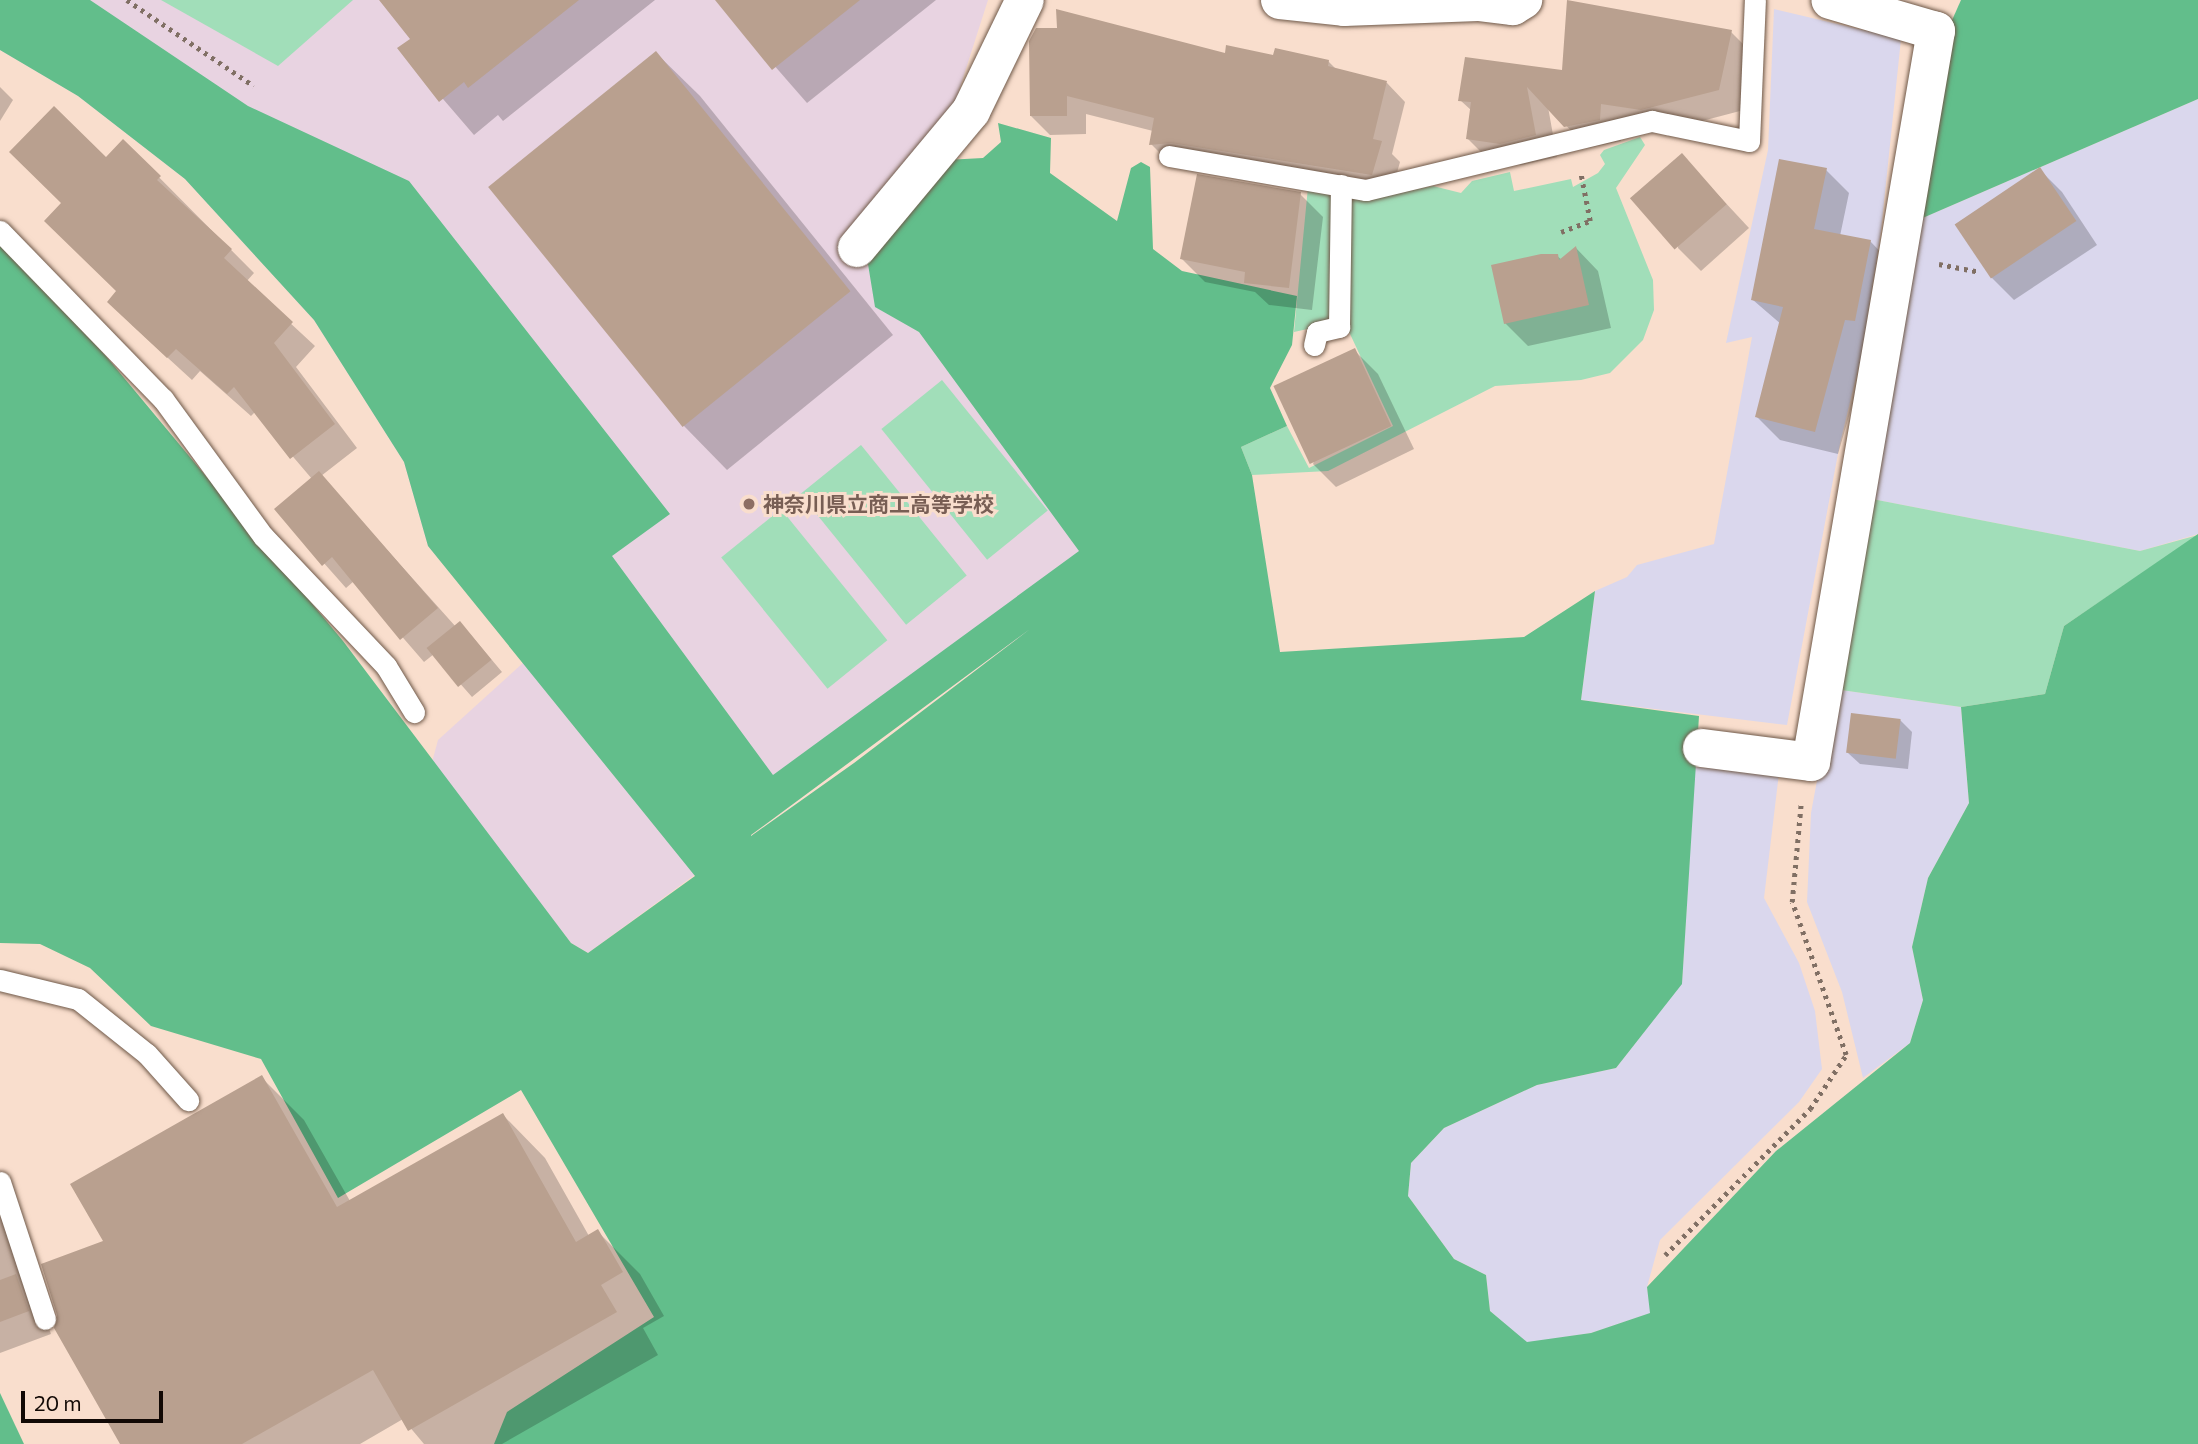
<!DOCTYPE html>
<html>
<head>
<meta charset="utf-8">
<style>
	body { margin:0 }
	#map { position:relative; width:2198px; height:1444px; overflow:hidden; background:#f9decd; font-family:Commissioner,"Noto Sans JP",sans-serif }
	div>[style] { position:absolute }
	.industrial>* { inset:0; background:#dad7ed }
	.education>* { inset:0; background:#e8d3e1 }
	.green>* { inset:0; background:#a1deb9; transform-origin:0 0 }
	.forest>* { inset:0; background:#62be8b }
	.shadow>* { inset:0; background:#0003 }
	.building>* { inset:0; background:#b9a08f; transform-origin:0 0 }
	.path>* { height:4.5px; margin-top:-2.25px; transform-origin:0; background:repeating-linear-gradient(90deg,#806f64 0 3.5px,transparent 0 8.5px) }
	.roads { filter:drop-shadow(0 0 2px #6f5949) drop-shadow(0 0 2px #6f5949) }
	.service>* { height:21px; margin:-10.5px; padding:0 10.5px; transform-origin:10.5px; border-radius:10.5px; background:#fff }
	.minor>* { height:38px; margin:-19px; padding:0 19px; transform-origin:19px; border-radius:19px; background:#fff }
	.dots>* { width:19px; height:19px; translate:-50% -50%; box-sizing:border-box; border:4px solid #f9decd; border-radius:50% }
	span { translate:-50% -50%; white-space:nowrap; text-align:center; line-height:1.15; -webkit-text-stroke:6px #f9decd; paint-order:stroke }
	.education-label { font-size:21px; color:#785e54; font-weight:700 }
	.left { translate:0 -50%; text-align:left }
	.scale { position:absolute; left:21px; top:1391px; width:142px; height:32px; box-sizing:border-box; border:4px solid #120905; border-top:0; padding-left:9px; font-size:21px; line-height:24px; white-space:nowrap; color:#120905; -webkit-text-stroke:5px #f9decd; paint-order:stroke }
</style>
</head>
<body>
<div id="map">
	<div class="industrial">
		<div style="clip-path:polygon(1774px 9px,1901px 39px,1881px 231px,1861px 357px,1840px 443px,1787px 725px,1581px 700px,1595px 591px,1627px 577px,1637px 565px,1714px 544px,1752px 337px,1726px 343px,1768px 150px)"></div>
		<div style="clip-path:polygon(2198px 99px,2198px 534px,2140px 551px,1867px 498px,1918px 220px)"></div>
		<div style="clip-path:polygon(1834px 689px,1961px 707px,1969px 803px,1928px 878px,1912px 947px,1923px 1000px,1910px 1043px,1863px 1078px,1842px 992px,1807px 902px,1811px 813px)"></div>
		<div style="clip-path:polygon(1695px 767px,1779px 773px,1764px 898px,1799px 963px,1815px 1011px,1822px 1069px,1799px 1102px,1660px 1240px,1647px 1287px,1651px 1313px,1591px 1333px,1527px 1343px,1490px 1311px,1486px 1275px,1454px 1259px,1408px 1196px,1411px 1163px,1444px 1128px,1537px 1085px,1616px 1068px,1682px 983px)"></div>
	</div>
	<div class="education">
		<div style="clip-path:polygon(0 0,988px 0,954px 106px,848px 237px,1128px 557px,588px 953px,571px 943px,431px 766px,438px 740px,524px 662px,428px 546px,404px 462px,314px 320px,185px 179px,78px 96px,0 50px)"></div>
	</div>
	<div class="green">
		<div style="clip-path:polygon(161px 0,353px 0,278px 66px)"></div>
		<div style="clip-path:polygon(1640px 137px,1645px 145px,1616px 188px,1653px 280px,1654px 310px,1643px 340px,1610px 373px,1581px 380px,1495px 386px,1328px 471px,1252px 475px,1241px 447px,1287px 426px,1309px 468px,1393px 426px,1344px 321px,1294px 332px,1308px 187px,1368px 199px,1433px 186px,1461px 193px,1472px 181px,1510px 172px,1514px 191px,1571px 179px,1573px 187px,1598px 173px,1605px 164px,1600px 155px,1604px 150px)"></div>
		<div style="left:942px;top:380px;width:168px;height:78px;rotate:51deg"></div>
		<div style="left:861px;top:445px;width:168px;height:78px;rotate:51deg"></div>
		<div style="clip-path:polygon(1867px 498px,2140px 551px,2198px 535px,2064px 626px,2045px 694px,1961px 707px,1834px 689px)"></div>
		<div style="left:781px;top:509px;width:169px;height:77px;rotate:51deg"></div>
	</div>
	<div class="forest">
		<div style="clip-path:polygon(evenodd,0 0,90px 0,248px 106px,409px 181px,670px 514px,612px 556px,773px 775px,1079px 551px,919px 332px,875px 307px,867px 258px,946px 160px,983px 158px,1001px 142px,998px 123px,1051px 138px,1050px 173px,1117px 221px,1131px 168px,1141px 162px,1150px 167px,1153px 249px,1182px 271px,1297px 296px,1292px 345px,1270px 388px,1287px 426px,1241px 447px,1252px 475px,1280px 652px,1524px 637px,1595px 591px,1581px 700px,1699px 716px,1682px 984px,1616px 1068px,1537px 1085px,1444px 1128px,1411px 1163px,1408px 1196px,1454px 1259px,1486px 1275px,1490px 1311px,1527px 1342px,1591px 1333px,1650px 1313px,1647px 1287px,1776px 1151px,1910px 1043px,1923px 1000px,1912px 947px,1928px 878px,1969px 803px,1961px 707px,2045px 694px,2064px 626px,2198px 534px,2198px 1444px,494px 1444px,507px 1412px,654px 1317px,521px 1090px,338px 1198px,261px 1059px,151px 1026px,90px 968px,40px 944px,0 943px,0 244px,105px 355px,343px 641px,571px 943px,588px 953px,695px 876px,428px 546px,404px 462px,314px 320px,185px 179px,78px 96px,0 50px,0 0,1030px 629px,854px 763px,751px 836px,751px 835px,1030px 629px)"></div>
		<div style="clip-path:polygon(1961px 0,2198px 0,2198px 99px,1918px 220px,1949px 27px)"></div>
		<div style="clip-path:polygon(0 1393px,24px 1444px,0 1444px)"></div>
	</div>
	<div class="shadow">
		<div style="clip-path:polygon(400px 0,655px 0,503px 121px,498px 115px,474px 135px,400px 49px,412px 40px)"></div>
		<div style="clip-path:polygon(717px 0,936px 0,807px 103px)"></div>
		<div style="clip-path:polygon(1731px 32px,1753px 54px,1740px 111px,1664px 131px,1622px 125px,1621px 141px,1588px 148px,1548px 107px,1557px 157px,1522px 165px,1489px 160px,1468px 139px,1472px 111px,1460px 100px)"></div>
		<div style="clip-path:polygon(1031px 42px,1328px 61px,1338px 71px,1387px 83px,1405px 102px,1392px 154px,1400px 162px,1391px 194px,1170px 163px,1151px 144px,1153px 131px,1086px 114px,1086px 134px,1050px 135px,1031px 116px)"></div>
		<div style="clip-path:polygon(656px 53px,700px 96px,893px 335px,727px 470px,684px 426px)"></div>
		<div style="clip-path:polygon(0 87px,13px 100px,0 121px)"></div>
		<div style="clip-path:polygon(123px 141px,254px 273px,246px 282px,315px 346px,296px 367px,357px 448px,321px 476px,456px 627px,471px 635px,502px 672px,472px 697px,434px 654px,424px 662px,354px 581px,346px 588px,276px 509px,312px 479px,255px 412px,251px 416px,200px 371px,192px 380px,132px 325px,118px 292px,64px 203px)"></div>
		<div style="clip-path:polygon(1681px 155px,1749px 228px,1701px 271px,1678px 248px)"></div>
		<div style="clip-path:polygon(2039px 169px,2062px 192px,2097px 245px,2014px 300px,1991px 277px,1956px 224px)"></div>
		<div style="clip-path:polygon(1826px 170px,1849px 193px,1840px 236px,1870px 241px,1893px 265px,1838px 454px,1780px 440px,1757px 417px,1781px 324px,1753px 300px)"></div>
		<div style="clip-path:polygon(1300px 194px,1323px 217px,1312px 310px,1269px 305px,1255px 292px,1205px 282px,1182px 259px)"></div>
		<div style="clip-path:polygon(1576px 248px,1598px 271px,1611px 328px,1528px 346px,1505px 323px,1557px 256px,1562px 260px)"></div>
		<div style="clip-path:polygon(1354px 350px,1378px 374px,1414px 449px,1336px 487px,1313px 464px)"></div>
		<div style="clip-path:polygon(1900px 720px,1912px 732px,1908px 769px,1860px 764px,1848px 753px)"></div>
		<div style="clip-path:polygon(261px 1077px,304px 1120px,350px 1201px,503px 1115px,545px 1158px,589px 1236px,597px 1231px,640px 1274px,664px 1316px,643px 1328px,658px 1355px,502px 1444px,424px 1444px,403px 1419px,360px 1444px,122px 1444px,105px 1242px)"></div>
		<div style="clip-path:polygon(0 1194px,51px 1334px,0 1353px)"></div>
	</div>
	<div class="building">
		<div style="clip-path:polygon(379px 0,579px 0,468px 88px,464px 82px,439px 102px,397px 48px,410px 39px)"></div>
		<div style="clip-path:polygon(715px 0,860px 0,772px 70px)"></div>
		<div style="clip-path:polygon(1567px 0,1732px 30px,1719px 90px,1641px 110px,1601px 104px,1600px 120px,1564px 127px,1527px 87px,1536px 135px,1500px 144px,1466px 139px,1471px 102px,1458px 101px,1465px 57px,1562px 70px)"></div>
		<div style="clip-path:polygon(1056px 9px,1225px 53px,1226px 45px,1273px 55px,1275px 48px,1329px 60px,1328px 66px,1387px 81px,1373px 139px,1382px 141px,1372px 175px,1171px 143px,1149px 145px,1154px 118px,1067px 96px,1067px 116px,1030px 116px,1029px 41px,1036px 28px,1057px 28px)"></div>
		<div style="left:656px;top:51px;width:309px;height:216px;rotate:51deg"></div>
		<div style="clip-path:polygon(54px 106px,106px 157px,123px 139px,161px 176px,157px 180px,232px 249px,224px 258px,293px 322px,274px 343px,335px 424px,290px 459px,234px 387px,227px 394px,176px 349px,167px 358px,107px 302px,116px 291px,44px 221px,61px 203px,9px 152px)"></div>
		<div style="left:1682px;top:153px;width:68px;height:69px;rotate:49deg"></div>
		<div style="clip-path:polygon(1779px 159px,1827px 168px,1814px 229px,1871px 240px,1855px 321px,1845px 320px,1815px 432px,1755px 417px,1783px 307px,1751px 300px)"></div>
		<div style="left:2040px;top:167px;width:65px;height:103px;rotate:56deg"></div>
		<div style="clip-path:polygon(1197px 174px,1301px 192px,1289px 288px,1244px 283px,1245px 272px,1180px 259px)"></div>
		<div style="clip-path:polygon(1576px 246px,1589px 305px,1504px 324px,1491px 265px,1541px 254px,1558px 254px,1559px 260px)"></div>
		<div style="left:1355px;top:348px;width:86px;height:90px;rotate:65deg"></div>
		<div style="clip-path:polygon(319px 471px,438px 608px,400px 640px,332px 557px,322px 566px,274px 509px)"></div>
		<div style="left:460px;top:621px;width:50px;height:43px;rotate:51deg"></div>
		<div style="left:1851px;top:713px;width:50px;height:40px;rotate:7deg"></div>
		<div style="clip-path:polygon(262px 1075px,337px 1207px,503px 1113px,576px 1242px,598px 1229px,623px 1272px,601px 1285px,617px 1312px,408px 1431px,373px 1370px,242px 1444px,120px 1444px,54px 1328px,57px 1315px,41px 1264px,103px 1241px,70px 1184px)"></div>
		<div style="clip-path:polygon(16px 1274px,29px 1311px,0 1322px,0 1280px)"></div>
	</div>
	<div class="path">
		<div style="left:127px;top:0;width:153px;rotate:34.1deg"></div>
		<div style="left:1561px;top:232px;width:31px;rotate:-21deg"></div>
		<div style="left:1590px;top:221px;width:47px;rotate:-101.1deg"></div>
		<div style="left:1939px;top:264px;width:42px;rotate:11deg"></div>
		<div style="left:1665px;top:1255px;width:206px;rotate:-45.2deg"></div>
		<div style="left:1810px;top:1109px;width:65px;rotate:-56.3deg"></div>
		<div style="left:1846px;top:1055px;width:162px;rotate:-109.4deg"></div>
		<div style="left:1792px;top:902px;width:98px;rotate:-84.8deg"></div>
	</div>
	<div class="roads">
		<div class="service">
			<div style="left:1169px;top:156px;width:200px;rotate:9.8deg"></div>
			<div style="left:1366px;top:190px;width:294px;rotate:-13.6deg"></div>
			<div style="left:1652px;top:121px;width:99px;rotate:11.7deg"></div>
			<div style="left:1749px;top:141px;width:141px;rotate:-87.6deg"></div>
			<div style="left:0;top:231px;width:234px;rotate:45.9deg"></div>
			<div style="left:163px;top:399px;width:170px;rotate:53.9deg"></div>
			<div style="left:263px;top:536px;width:179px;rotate:46.6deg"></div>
			<div style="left:386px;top:666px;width:54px;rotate:58.7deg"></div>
			<div style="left:1314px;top:345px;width:13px;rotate:-77deg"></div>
			<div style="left:1317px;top:332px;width:23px;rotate:-13deg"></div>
			<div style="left:1339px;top:327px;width:142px;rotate:-89.2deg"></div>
			<div style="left:0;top:980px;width:80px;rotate:13.7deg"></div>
			<div style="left:78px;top:999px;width:88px;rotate:38.6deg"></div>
			<div style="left:147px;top:1054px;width:62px;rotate:48.3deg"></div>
			<div style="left:0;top:1182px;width:144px;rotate:71.8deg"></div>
		</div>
		<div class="minor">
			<div style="left:1280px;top:0;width:64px;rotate:6.2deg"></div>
			<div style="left:1344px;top:7px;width:134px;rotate:-2.1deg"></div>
			<div style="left:1478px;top:2px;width:35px;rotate:7deg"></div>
			<div style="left:1513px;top:6px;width:12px;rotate:-31deg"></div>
			<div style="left:857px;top:248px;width:178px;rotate:-50.2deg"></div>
			<div style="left:971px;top:111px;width:123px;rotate:-64.1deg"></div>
			<div style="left:1702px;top:748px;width:110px;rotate:7.3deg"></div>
			<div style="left:1811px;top:762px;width:742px;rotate:-80.3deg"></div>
			<div style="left:1936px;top:31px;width:110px;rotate:-163.7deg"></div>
		</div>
	</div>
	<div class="dots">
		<div style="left:749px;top:504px;background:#8d6e63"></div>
	</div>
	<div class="education-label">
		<span class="left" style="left:763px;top:504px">神奈川県立商工高等学校</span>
	</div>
	<div class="scale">20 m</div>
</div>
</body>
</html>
